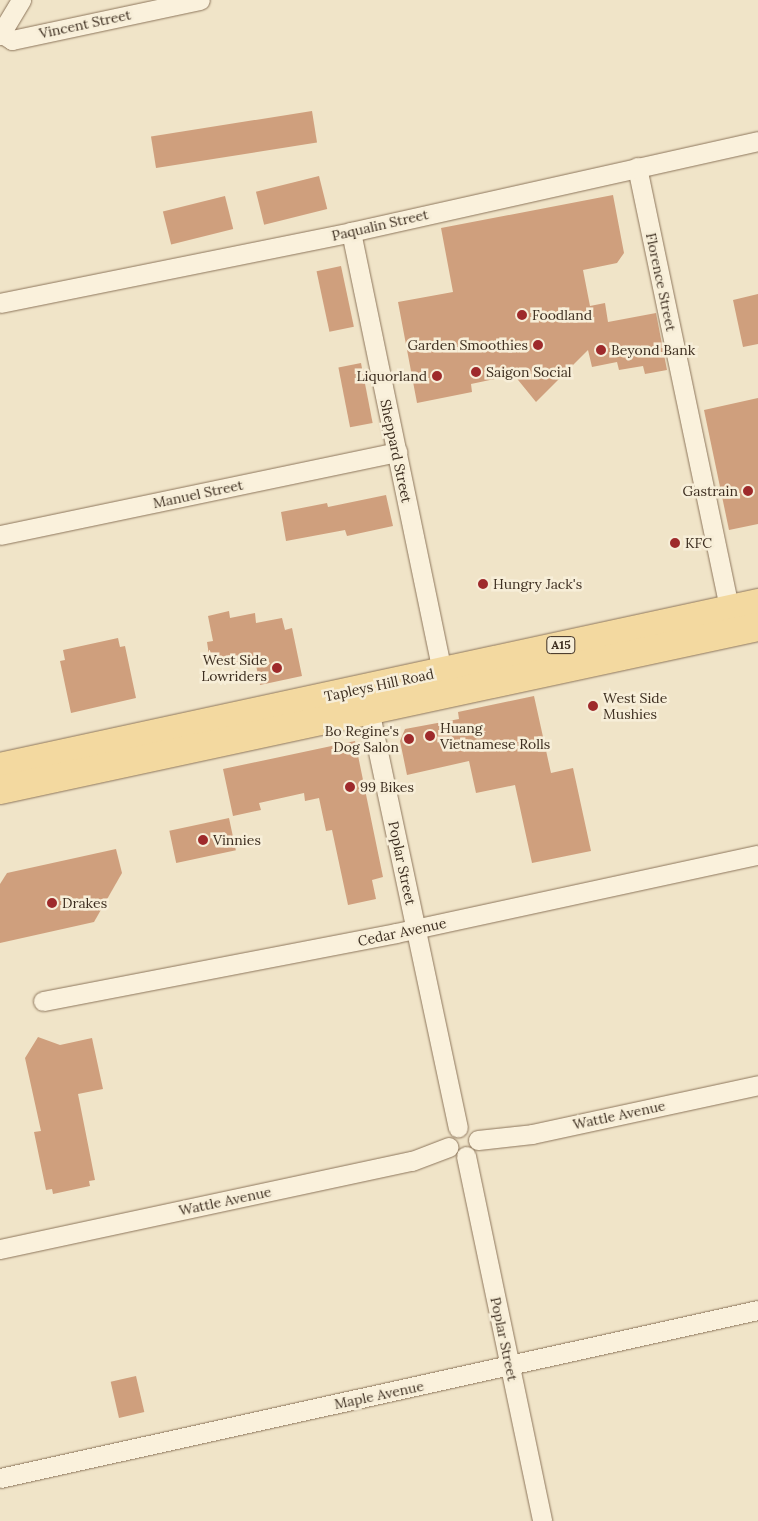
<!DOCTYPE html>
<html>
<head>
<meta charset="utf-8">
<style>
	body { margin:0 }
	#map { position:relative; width:758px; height:1521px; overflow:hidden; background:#f0e4c8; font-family:Lora,serif }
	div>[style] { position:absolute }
	.building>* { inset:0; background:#cf9f7d; transform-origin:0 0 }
	.roads { filter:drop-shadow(0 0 1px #8d765c) drop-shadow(0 0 1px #8d765c) }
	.street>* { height:19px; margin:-9.5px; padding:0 9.5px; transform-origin:9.5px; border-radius:9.5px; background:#faf1dc }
	.primary>* { height:28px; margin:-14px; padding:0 14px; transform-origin:14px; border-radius:14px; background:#f3d9a0 }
	.dots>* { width:14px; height:14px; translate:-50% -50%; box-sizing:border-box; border:2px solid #f7eed8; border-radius:50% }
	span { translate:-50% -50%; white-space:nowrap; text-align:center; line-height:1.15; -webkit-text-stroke:5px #f7eed8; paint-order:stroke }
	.shield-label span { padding:1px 4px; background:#f7eed8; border:1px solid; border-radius:4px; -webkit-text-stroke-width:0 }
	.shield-label { font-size:12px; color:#3d2e20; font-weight:700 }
	.street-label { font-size:14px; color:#3d2e20 }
	.poi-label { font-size:14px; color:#3d2e20 }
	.left { translate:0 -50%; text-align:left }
	.right { translate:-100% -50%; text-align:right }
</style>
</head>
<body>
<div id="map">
	<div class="building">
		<div style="left:312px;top:111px;width:32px;height:163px;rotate:81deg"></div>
		<div style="left:319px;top:176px;width:34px;height:65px;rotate:76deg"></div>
		<div style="clip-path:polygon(613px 195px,624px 253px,617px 263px,583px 270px,590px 306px,605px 303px,608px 322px,656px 313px,667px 370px,645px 374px,643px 366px,619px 370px,617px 362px,592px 367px,588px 350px,536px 402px,514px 375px,471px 384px,472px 392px,417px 403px,398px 302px,453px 292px,441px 228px)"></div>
		<div style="left:225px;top:196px;width:34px;height:64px;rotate:76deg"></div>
		<div style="left:341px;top:266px;width:62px;height:25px;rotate:78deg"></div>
		<div style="clip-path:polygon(758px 294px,758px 344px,743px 347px,733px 300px)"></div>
		<div style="left:361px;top:363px;width:61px;height:23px;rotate:79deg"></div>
		<div style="clip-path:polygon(758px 398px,758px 524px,729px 530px,704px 410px)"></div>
		<div style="clip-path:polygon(386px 495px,393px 526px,347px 536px,345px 530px,286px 541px,281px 512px,327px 503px,328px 507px)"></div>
		<div style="clip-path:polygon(229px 611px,230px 618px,255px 613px,256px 623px,282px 618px,285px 630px,292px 628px,302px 676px,260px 685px,255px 660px,224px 667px,223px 659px,210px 662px,207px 642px,213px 641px,208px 616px)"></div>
		<div style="clip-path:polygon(118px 638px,120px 647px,125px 646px,136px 698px,71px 713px,60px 661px,65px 660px,63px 650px)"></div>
		<div style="clip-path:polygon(534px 696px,551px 773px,573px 768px,591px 851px,532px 863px,515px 785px,476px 793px,469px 761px,407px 775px,400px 741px,405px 729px,459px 719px,458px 712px)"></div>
		<div style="clip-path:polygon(355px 741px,383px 877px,372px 880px,376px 899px,348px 905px,332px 830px,326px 831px,319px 798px,305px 801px,304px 793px,259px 803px,261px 810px,233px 816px,223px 769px)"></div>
		<div style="left:229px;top:818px;width:33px;height:61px;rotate:78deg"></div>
		<div style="clip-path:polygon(116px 849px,122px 873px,94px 922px,0 943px,0 884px,7px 873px)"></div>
		<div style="clip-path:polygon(38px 1037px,60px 1045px,92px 1038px,103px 1089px,78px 1094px,95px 1180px,89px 1181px,90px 1186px,53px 1194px,52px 1189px,46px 1190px,34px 1132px,41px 1131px,25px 1058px)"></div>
		<div style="left:136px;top:1376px;width:37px;height:26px;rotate:77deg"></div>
	</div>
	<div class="roads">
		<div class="street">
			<div style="left:1px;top:33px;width:13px;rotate:32deg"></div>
			<div style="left:12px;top:40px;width:192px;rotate:-12deg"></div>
			<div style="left:0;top:35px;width:41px;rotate:-59deg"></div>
			<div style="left:637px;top:167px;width:464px;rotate:78.2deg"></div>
			<div style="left:351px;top:232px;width:448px;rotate:78.3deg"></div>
			<div style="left:0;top:303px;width:358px;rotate:-11.4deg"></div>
			<div style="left:351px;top:232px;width:417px;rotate:-12.6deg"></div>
			<div style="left:0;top:535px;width:406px;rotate:-11.8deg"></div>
			<div style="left:367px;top:700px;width:437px;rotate:78deg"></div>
			<div style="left:43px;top:1001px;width:359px;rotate:-10.9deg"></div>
			<div style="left:396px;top:933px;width:370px;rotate:-12.2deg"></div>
			<div style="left:478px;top:1140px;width:54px;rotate:-6.3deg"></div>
			<div style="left:532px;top:1134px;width:231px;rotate:-12.2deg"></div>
			<div style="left:466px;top:1156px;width:373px;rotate:78.2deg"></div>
			<div style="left:0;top:1249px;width:421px;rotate:-12.1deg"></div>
			<div style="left:412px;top:1161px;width:39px;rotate:-21deg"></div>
			<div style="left:0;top:1478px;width:776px;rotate:-12.5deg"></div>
		</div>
		<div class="primary">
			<div style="left:0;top:767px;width:776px;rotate:-12.21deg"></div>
			<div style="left:0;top:790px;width:775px;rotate:-12.14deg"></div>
		</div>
	</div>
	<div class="dots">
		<div style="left:522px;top:315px;background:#9e2a2b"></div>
		<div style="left:538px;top:345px;background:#9e2a2b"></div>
		<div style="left:601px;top:350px;background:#9e2a2b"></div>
		<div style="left:476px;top:372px;background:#9e2a2b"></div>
		<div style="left:437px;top:376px;background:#9e2a2b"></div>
		<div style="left:748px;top:491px;background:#9e2a2b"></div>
		<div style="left:675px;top:543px;background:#9e2a2b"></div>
		<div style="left:483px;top:584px;background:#9e2a2b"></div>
		<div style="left:277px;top:668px;background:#9e2a2b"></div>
		<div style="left:593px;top:706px;background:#9e2a2b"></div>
		<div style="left:430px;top:736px;background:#9e2a2b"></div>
		<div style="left:409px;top:739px;background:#9e2a2b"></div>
		<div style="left:350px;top:787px;background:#9e2a2b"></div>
		<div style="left:203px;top:840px;background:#9e2a2b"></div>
		<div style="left:52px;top:903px;background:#9e2a2b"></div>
	</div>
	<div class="shield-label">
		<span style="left:561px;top:645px">A15</span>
	</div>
	<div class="street-label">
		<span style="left:85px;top:24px;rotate:-12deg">Vincent Street</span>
		<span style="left:380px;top:225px;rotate:-13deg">Paqualin Street</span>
		<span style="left:661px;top:282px;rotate:78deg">Florence Street</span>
		<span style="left:396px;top:451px;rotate:78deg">Sheppard Street</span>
		<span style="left:198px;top:494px;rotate:-12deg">Manuel Street</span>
		<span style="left:379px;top:685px;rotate:-12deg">Tapleys Hill Road</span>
		<span style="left:402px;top:863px;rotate:78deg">Poplar Street</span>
		<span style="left:402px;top:932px;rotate:-12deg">Cedar Avenue</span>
		<span style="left:619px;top:1115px;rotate:-12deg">Wattle Avenue</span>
		<span style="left:225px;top:1201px;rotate:-12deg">Wattle Avenue</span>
		<span style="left:504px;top:1339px;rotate:78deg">Poplar Street</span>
		<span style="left:379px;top:1395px;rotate:-12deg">Maple Avenue</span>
	</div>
	<div class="poi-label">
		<span class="left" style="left:532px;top:315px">Foodland</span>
		<span class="right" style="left:528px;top:345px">Garden Smoothies</span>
		<span class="left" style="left:611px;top:350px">Beyond Bank</span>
		<span class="left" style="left:486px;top:372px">Saigon Social</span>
		<span class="right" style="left:427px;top:376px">Liquorland</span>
		<span class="right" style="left:738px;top:491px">Gastrain</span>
		<span class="left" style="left:685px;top:543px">KFC</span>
		<span class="left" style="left:493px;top:584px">Hungry Jack's</span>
		<span class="right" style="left:267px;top:668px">West Side<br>Lowriders</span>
		<span class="left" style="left:603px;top:706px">West Side<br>Mushies</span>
		<span class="left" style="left:440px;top:736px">Huang<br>Vietnamese Rolls</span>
		<span class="right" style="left:399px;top:739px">Bo Regine's<br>Dog Salon</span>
		<span class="left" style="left:360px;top:787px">99 Bikes</span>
		<span class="left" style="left:213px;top:840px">Vinnies</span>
		<span class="left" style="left:62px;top:903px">Drakes</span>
	</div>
</div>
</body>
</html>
